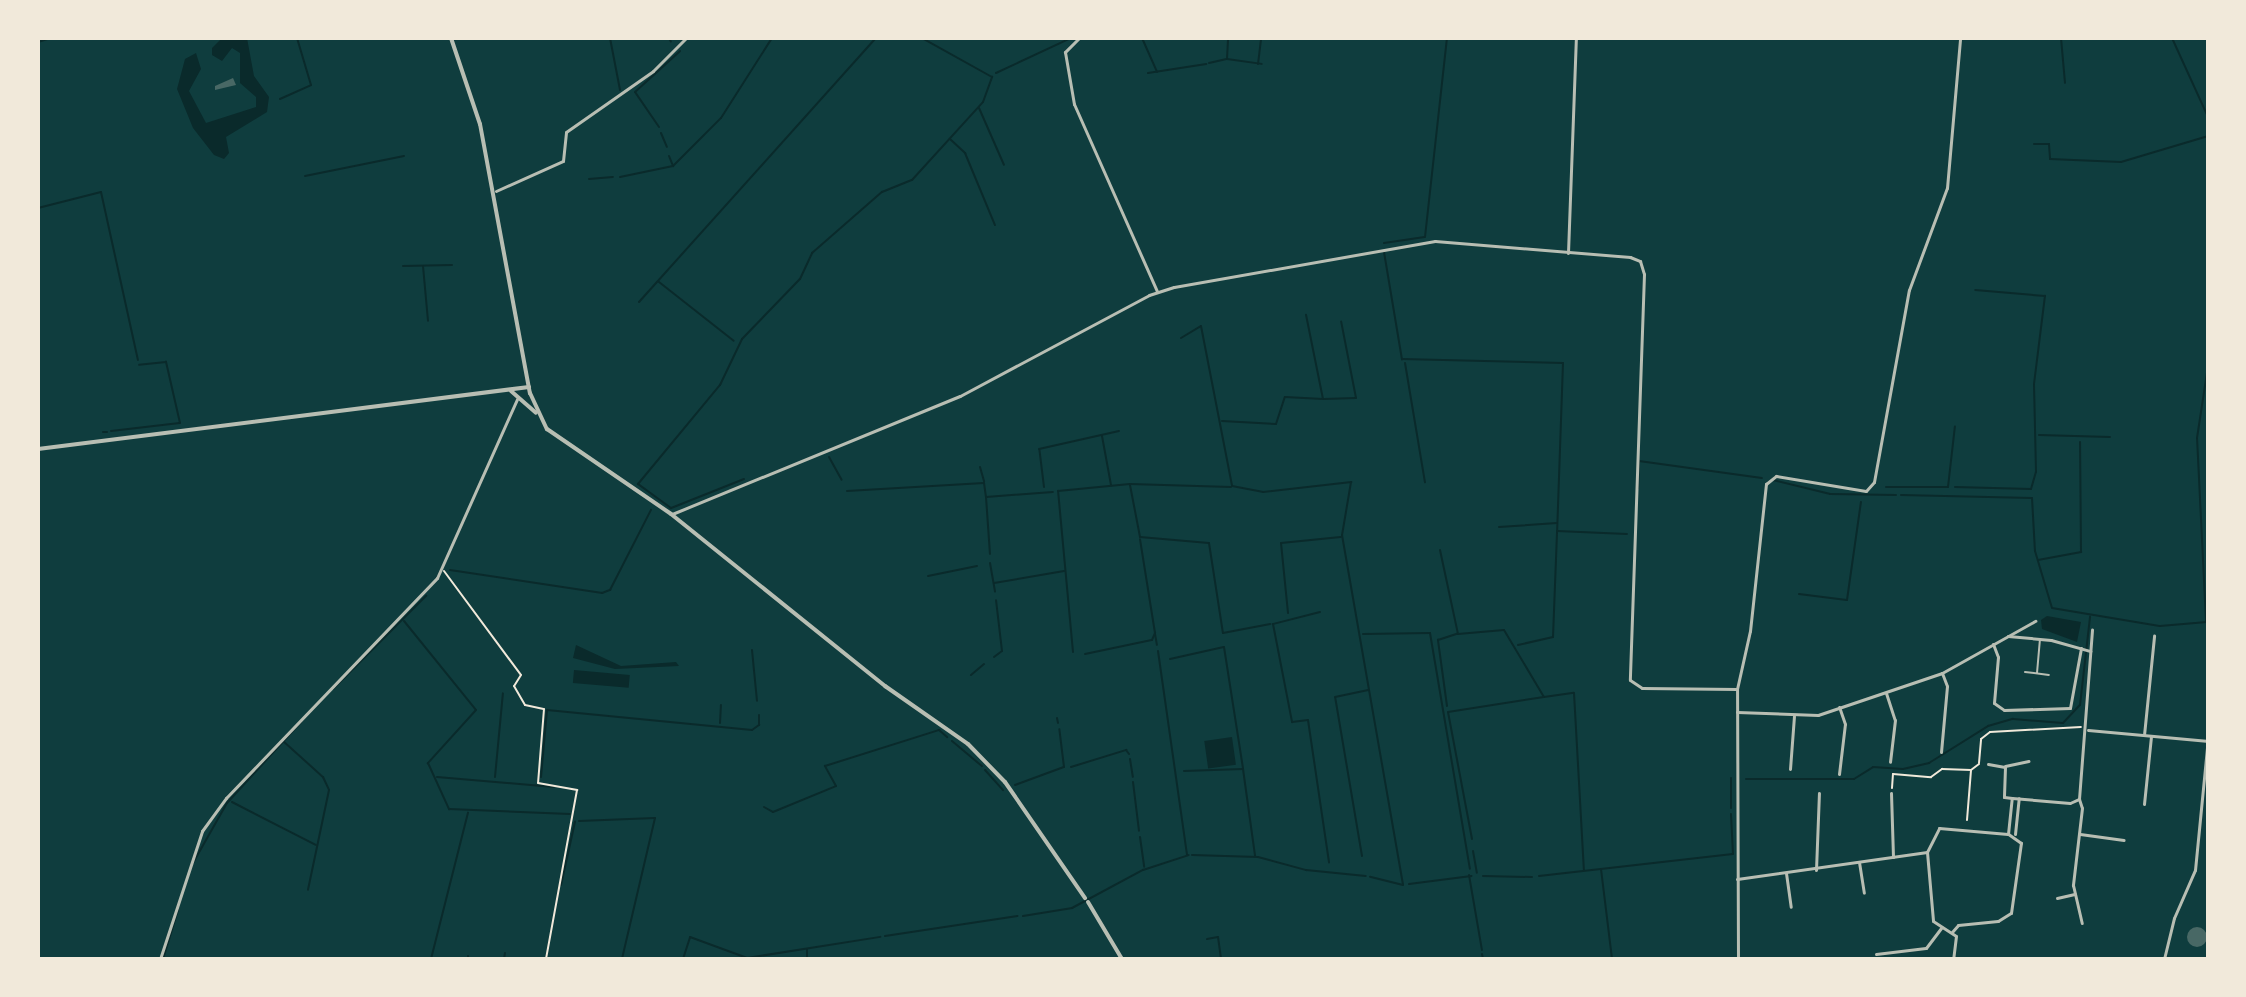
<!DOCTYPE html>
<html>
<head>
<meta charset="utf-8">
<style>
	body { margin:0 }
	#map { position:relative; width:2246px; height:997px; overflow:hidden; background:#0f3d3e; font-family:Jost,sans-serif }
	div>[style] { position:absolute }
	.water>* { inset:0; background:#0a2a2b; transform-origin:0 0 }
	.stream>* { height:2px; margin:-1px; padding:0 1px; transform-origin:1px; border-radius:1px; background:#0a2a2b }
	.building>* { inset:0; background:#486865 }
	.round { border-radius:50% }
	.path>* { height:2px; margin:-1px; padding:0 1px; transform-origin:1px; border-radius:1px; background:#f1e9da }
	.service>* { height:2px; margin:-1px; padding:0 1px; transform-origin:1px; border-radius:1px; background:#b8beb3 }
	.minor>* { height:3px; margin:-1.5px; padding:0 1.5px; transform-origin:1.5px; border-radius:1.5px; background:#b8beb3 }
	.tertiary>* { height:4px; margin:-2px; padding:0 2px; transform-origin:2px; border-radius:2px; background:#b8beb3 }
	span { translate:-50% -50%; white-space:nowrap; text-align:center; line-height:1.15; -webkit-text-stroke:8px #f1e9da; paint-order:stroke }
	.frame { position:absolute; inset:0; border:40px solid #f1e9da; pointer-events:none }
</style>
</head>
<body>
<div id="map">
	<div class="water">
		<div style="clip-path:polygon(222px 38px,247px 38px,254px 76px,269px 97px,267px 112px,226px 137px,229px 153px,224px 159px,214px 155px,193px 128px,177px 89px,185px 59px,196px 53px,201px 69px,189px 91px,206px 123px,256px 107px,256px 97px,240px 83px,240px 53px,232px 48px,222px 61px,212px 55px,212px 48px)"></div>
		<div style="clip-path:polygon(2047px 616px,2081px 622px,2077px 642px,2042px 629px,2041px 620px)"></div>
		<div style="clip-path:polygon(576px 645px,621px 666px,676px 662px,679px 666px,615px 669px,573px 658px)"></div>
		<div style="left:574px;top:670px;width:56px;height:13px;rotate:5deg"></div>
		<div style="left:1232px;top:737px;width:28px;height:28px;rotate:82deg"></div>
	</div>
	<div class="stream">
		<div style="left:610px;top:38px;width:53px;rotate:79.1deg"></div>
		<div style="left:669px;top:38px;width:4px;rotate:63deg"></div>
		<div style="left:1142px;top:38px;width:37px;rotate:66deg"></div>
		<div style="left:2061px;top:38px;width:45px;rotate:84.9deg"></div>
		<div style="left:2172px;top:38px;width:87px;rotate:65.5deg"></div>
		<div style="left:38px;top:42px;width:14px;rotate:-17deg"></div>
		<div style="left:1227px;top:59px;width:21px;rotate:-87deg"></div>
		<div style="left:1209px;top:63px;width:18px;rotate:-13deg"></div>
		<div style="left:1227px;top:59px;width:35px;rotate:8deg"></div>
		<div style="left:1258px;top:64px;width:26px;rotate:-83deg"></div>
		<div style="left:996px;top:73px;width:83px;rotate:-25deg"></div>
		<div style="left:1148px;top:73px;width:59px;rotate:-8.8deg"></div>
		<div style="left:280px;top:99px;width:34px;rotate:-24deg"></div>
		<div style="left:311px;top:85px;width:49px;rotate:-106.6deg"></div>
		<div style="left:979px;top:108px;width:62px;rotate:66.3deg"></div>
		<div style="left:659px;top:127px;width:42px;rotate:-124.4deg"></div>
		<div style="left:635px;top:92px;width:61px;rotate:-42.3deg"></div>
		<div style="left:661px;top:133px;width:15px;rotate:67deg"></div>
		<div style="left:950px;top:139px;width:21px;rotate:43deg"></div>
		<div style="left:965px;top:153px;width:78px;rotate:67.4deg"></div>
		<div style="left:2034px;top:144px;width:15px"></div>
		<div style="left:2049px;top:144px;width:15px;rotate:86deg"></div>
		<div style="left:2050px;top:159px;width:71px;rotate:2.4deg"></div>
		<div style="left:2121px;top:162px;width:91px;rotate:-16.6deg"></div>
		<div style="left:669px;top:156px;width:11px;rotate:68deg"></div>
		<div style="left:673px;top:166px;width:68px;rotate:-45deg"></div>
		<div style="left:721px;top:118px;width:95px;rotate:-57.5deg"></div>
		<div style="left:305px;top:176px;width:101px;rotate:-11.4deg"></div>
		<div style="left:620px;top:177px;width:54px;rotate:-11.7deg"></div>
		<div style="left:589px;top:179px;width:24px;rotate:-5deg"></div>
		<div style="left:38px;top:208px;width:65px;rotate:-14.3deg"></div>
		<div style="left:101px;top:192px;width:172px;rotate:77.6deg"></div>
		<div style="left:1384px;top:243px;width:41px;rotate:-8.3deg"></div>
		<div style="left:1425px;top:237px;width:200px;rotate:-83.7deg"></div>
		<div style="left:1384px;top:252px;width:109px;rotate:80.5deg"></div>
		<div style="left:1402px;top:359px;width:161px;rotate:1.4deg"></div>
		<div style="left:1563px;top:363px;width:168px;rotate:92deg"></div>
		<div style="left:1557px;top:531px;width:70px;rotate:2.5deg"></div>
		<div style="left:403px;top:266px;width:49px;rotate:-1.2deg"></div>
		<div style="left:423px;top:266px;width:55px;rotate:84.8deg"></div>
		<div style="left:659px;top:282px;width:95px;rotate:38.2deg"></div>
		<div style="left:639px;top:302px;width:355px;rotate:-48.1deg"></div>
		<div style="left:1181px;top:338px;width:23px;rotate:-31deg"></div>
		<div style="left:1201px;top:326px;width:163px;rotate:79deg"></div>
		<div style="left:1232px;top:486px;width:32px;rotate:11deg"></div>
		<div style="left:1263px;top:492px;width:89px;rotate:-6.5deg"></div>
		<div style="left:1351px;top:482px;width:54px;rotate:99.6deg"></div>
		<div style="left:1342px;top:535px;width:355px;rotate:80.1deg"></div>
		<div style="left:1403px;top:885px;width:34px;rotate:-166deg"></div>
		<div style="left:1405px;top:363px;width:121px;rotate:80.5deg"></div>
		<div style="left:1324px;top:399px;width:32px;rotate:-2deg"></div>
		<div style="left:1356px;top:398px;width:78px;rotate:-101deg"></div>
		<div style="left:1222px;top:421px;width:54px;rotate:3.2deg"></div>
		<div style="left:1276px;top:424px;width:28px;rotate:-72deg"></div>
		<div style="left:1285px;top:397px;width:38px;rotate:3deg"></div>
		<div style="left:1323px;top:399px;width:86px;rotate:-101.4deg"></div>
		<div style="left:111px;top:431px;width:69px;rotate:-6.6deg"></div>
		<div style="left:180px;top:423px;width:63px;rotate:-102.9deg"></div>
		<div style="left:166px;top:362px;width:27px;rotate:174deg"></div>
		<div style="left:103px;top:432px;width:4px"></div>
		<div style="left:2039px;top:435px;width:71px;rotate:1.6deg"></div>
		<div style="left:1102px;top:436px;width:50px;rotate:79.6deg"></div>
		<div style="left:829px;top:457px;width:26px;rotate:61deg"></div>
		<div style="left:980px;top:467px;width:15px;rotate:74deg"></div>
		<div style="left:744px;top:479px;width:79px;rotate:158.3deg"></div>
		<div style="left:671px;top:508px;width:41px;rotate:-144deg"></div>
		<div style="left:638px;top:484px;width:129px;rotate:-50.4deg"></div>
		<div style="left:720px;top:385px;width:51px;rotate:-64.4deg"></div>
		<div style="left:742px;top:339px;width:83px;rotate:-46deg"></div>
		<div style="left:800px;top:279px;width:29px;rotate:-65deg"></div>
		<div style="left:812px;top:253px;width:93px;rotate:-41.1deg"></div>
		<div style="left:882px;top:192px;width:32px;rotate:-22deg"></div>
		<div style="left:912px;top:180px;width:105px;rotate:-47.7deg"></div>
		<div style="left:983px;top:102px;width:27px;rotate:-70deg"></div>
		<div style="left:992px;top:77px;width:80px;rotate:-150.9deg"></div>
		<div style="left:1773px;top:480px;width:59px;rotate:13.8deg"></div>
		<div style="left:1830px;top:494px;width:66px;rotate:0.9deg"></div>
		<div style="left:1130px;top:485px;width:53px;rotate:79.1deg"></div>
		<div style="left:1140px;top:537px;width:69px;rotate:5deg"></div>
		<div style="left:1209px;top:543px;width:91px;rotate:81.2deg"></div>
		<div style="left:1223px;top:633px;width:48px;rotate:-10.8deg"></div>
		<div style="left:1044px;top:487px;width:38px;rotate:-97deg"></div>
		<div style="left:1039px;top:449px;width:82px;rotate:-12.7deg"></div>
		<div style="left:1886px;top:487px;width:62px"></div>
		<div style="left:1948px;top:487px;width:61px;rotate:-83.5deg"></div>
		<div style="left:1955px;top:487px;width:76px;rotate:1.5deg"></div>
		<div style="left:2031px;top:489px;width:18px;rotate:-74deg"></div>
		<div style="left:2036px;top:472px;width:88px;rotate:-91.3deg"></div>
		<div style="left:2034px;top:384px;width:89px;rotate:-82.9deg"></div>
		<div style="left:2045px;top:296px;width:70px;rotate:-175.1deg"></div>
		<div style="left:1638px;top:488px;width:27px;rotate:-88deg"></div>
		<div style="left:1639px;top:461px;width:124px;rotate:7.9deg"></div>
		<div style="left:847px;top:491px;width:137px;rotate:-3.3deg"></div>
		<div style="left:984px;top:483px;width:14px;rotate:82deg"></div>
		<div style="left:986px;top:497px;width:67px;rotate:-4.3deg"></div>
		<div style="left:1901px;top:495px;width:131px;rotate:1.3deg"></div>
		<div style="left:2032px;top:498px;width:53px;rotate:86.8deg"></div>
		<div style="left:2035px;top:551px;width:59px;rotate:73.4deg"></div>
		<div style="left:2052px;top:608px;width:109px;rotate:9.5deg"></div>
		<div style="left:2160px;top:626px;width:47px;rotate:-4.9deg"></div>
		<div style="left:986px;top:497px;width:57px;rotate:86deg"></div>
		<div style="left:1499px;top:527px;width:58px;rotate:-3.9deg"></div>
		<div style="left:1440px;top:550px;width:86px;rotate:77.9deg"></div>
		<div style="left:1458px;top:634px;width:46px;rotate:-5deg"></div>
		<div style="left:1504px;top:630px;width:78px;rotate:59.2deg"></div>
		<div style="left:1544px;top:697px;width:30px;rotate:-8deg"></div>
		<div style="left:1574px;top:693px;width:177px;rotate:86.8deg"></div>
		<div style="left:2038px;top:560px;width:44px;rotate:-10.5deg"></div>
		<div style="left:2081px;top:552px;width:110px;rotate:-90.5deg"></div>
		<div style="left:990px;top:563px;width:29px;rotate:80deg"></div>
		<div style="left:450px;top:570px;width:154px;rotate:8.6deg"></div>
		<div style="left:602px;top:593px;width:9px;rotate:-21deg"></div>
		<div style="left:610px;top:590px;width:90px;rotate:-62.9deg"></div>
		<div style="left:928px;top:576px;width:50px;rotate:-11.5deg"></div>
		<div style="left:994px;top:583px;width:71px;rotate:-9.7deg"></div>
		<div style="left:1799px;top:594px;width:48px;rotate:7.1deg"></div>
		<div style="left:1847px;top:600px;width:99px;rotate:-81.9deg"></div>
		<div style="left:1320px;top:612px;width:49px;rotate:165.7deg"></div>
		<div style="left:1273px;top:624px;width:100px;rotate:79deg"></div>
		<div style="left:1292px;top:722px;width:16px;rotate:-7deg"></div>
		<div style="left:1308px;top:720px;width:144px;rotate:81.6deg"></div>
		<div style="left:1288px;top:613px;width:70px;rotate:-95.7deg"></div>
		<div style="left:1281px;top:543px;width:60px;rotate:-5.7deg"></div>
		<div style="left:404px;top:621px;width:114px;rotate:51deg"></div>
		<div style="left:476px;top:710px;width:72px;rotate:132.2deg"></div>
		<div style="left:428px;top:763px;width:51px;rotate:65.5deg"></div>
		<div style="left:449px;top:809px;width:121px;rotate:2.4deg"></div>
		<div style="left:2206px;top:621px;width:183px;rotate:-92.8deg"></div>
		<div style="left:2197px;top:438px;width:73px;rotate:-81.3deg"></div>
		<div style="left:1155px;top:634px;width:11px;rotate:80deg"></div>
		<div style="left:1363px;top:634px;width:67px;rotate:-0.9deg"></div>
		<div style="left:1430px;top:633px;width:239px;rotate:80.4deg"></div>
		<div style="left:1518px;top:645px;width:36px;rotate:-13deg"></div>
		<div style="left:1553px;top:637px;width:105px;rotate:-87.8deg"></div>
		<div style="left:752px;top:650px;width:51px;rotate:84.4deg"></div>
		<div style="left:1158px;top:651px;width:206px;rotate:81.9deg"></div>
		<div style="left:1073px;top:652px;width:162px;rotate:-95.3deg"></div>
		<div style="left:1058px;top:491px;width:72px;rotate:-5.6deg"></div>
		<div style="left:1130px;top:484px;width:101px;rotate:1.7deg"></div>
		<div style="left:1085px;top:654px;width:68px;rotate:-11.8deg"></div>
		<div style="left:1152px;top:640px;width:8px;rotate:-67deg"></div>
		<div style="left:1155px;top:633px;width:95px;rotate:-99.1deg"></div>
		<div style="left:994px;top:657px;width:10px;rotate:-37deg"></div>
		<div style="left:1002px;top:651px;width:51px;rotate:-96.7deg"></div>
		<div style="left:1170px;top:659px;width:55px;rotate:-12.5deg"></div>
		<div style="left:1224px;top:647px;width:123px;rotate:81.1deg"></div>
		<div style="left:971px;top:675px;width:17px;rotate:-40deg"></div>
		<div style="left:333px;top:689px;width:132px;rotate:-45deg"></div>
		<div style="left:1447px;top:706px;width:67px;rotate:-97.8deg"></div>
		<div style="left:1438px;top:640px;width:20px;rotate:-18deg"></div>
		<div style="left:1057px;top:718px;width:5px;rotate:79deg"></div>
		<div style="left:720px;top:723px;width:18px;rotate:-87deg"></div>
		<div style="left:283px;top:741px;width:54px;rotate:42deg"></div>
		<div style="left:323px;top:777px;width:14px;rotate:65deg"></div>
		<div style="left:329px;top:790px;width:102px;rotate:101.9deg"></div>
		<div style="left:952px;top:741px;width:39px;rotate:40deg"></div>
		<div style="left:1130px;top:759px;width:18px;rotate:81deg"></div>
		<div style="left:1071px;top:767px;width:58px;rotate:-17.2deg"></div>
		<div style="left:1126px;top:750px;width:5px;rotate:53deg"></div>
		<div style="left:985px;top:770px;width:27px;rotate:48deg"></div>
		<div style="left:1184px;top:771px;width:59px;rotate:-1.9deg"></div>
		<div style="left:1243px;top:769px;width:88px;rotate:82.1deg"></div>
		<div style="left:437px;top:777px;width:117px;rotate:4.9deg"></div>
		<div style="left:495px;top:777px;width:84px;rotate:-84.6deg"></div>
		<div style="left:541px;top:777px;width:67px;rotate:-84.9deg"></div>
		<div style="left:547px;top:710px;width:206px;rotate:5.6deg"></div>
		<div style="left:752px;top:730px;width:9px;rotate:-36deg"></div>
		<div style="left:759px;top:725px;width:10px;rotate:-90deg"></div>
		<div style="left:1731px;top:778px;width:30px;rotate:90deg"></div>
		<div style="left:1746px;top:779px;width:108px"></div>
		<div style="left:1854px;top:779px;width:22px;rotate:-32deg"></div>
		<div style="left:1873px;top:767px;width:30px;rotate:4deg"></div>
		<div style="left:1903px;top:769px;width:27px;rotate:-13deg"></div>
		<div style="left:1929px;top:763px;width:70px;rotate:-32.1deg"></div>
		<div style="left:1988px;top:726px;width:26px;rotate:-16deg"></div>
		<div style="left:2013px;top:719px;width:50px;rotate:4.6deg"></div>
		<div style="left:2063px;top:723px;width:25px;rotate:-47deg"></div>
		<div style="left:2080px;top:705px;width:89px;rotate:-83.5deg"></div>
		<div style="left:1133px;top:782px;width:49px;rotate:83deg"></div>
		<div style="left:1015px;top:785px;width:52px;rotate:-20.2deg"></div>
		<div style="left:1064px;top:767px;width:38px;rotate:-97deg"></div>
		<div style="left:232px;top:802px;width:94px;rotate:27.1deg"></div>
		<div style="left:764px;top:807px;width:10px;rotate:29deg"></div>
		<div style="left:773px;top:812px;width:68px;rotate:-22.4deg"></div>
		<div style="left:836px;top:786px;width:23px;rotate:-119deg"></div>
		<div style="left:825px;top:766px;width:120px;rotate:-17.5deg"></div>
		<div style="left:939px;top:730px;width:11px;rotate:41deg"></div>
		<div style="left:579px;top:821px;width:76px;rotate:-2.3deg"></div>
		<div style="left:655px;top:818px;width:145px;rotate:103.2deg"></div>
		<div style="left:1140px;top:837px;width:30px;rotate:82deg"></div>
		<div style="left:1472px;top:839px;width:129px;rotate:-100.7deg"></div>
		<div style="left:1448px;top:712px;width:97px;rotate:-8.9deg"></div>
		<div style="left:1473px;top:851px;width:22px;rotate:80deg"></div>
		<div style="left:1192px;top:855px;width:66px;rotate:1.7deg"></div>
		<div style="left:1258px;top:857px;width:50px;rotate:15.2deg"></div>
		<div style="left:1306px;top:870px;width:60px;rotate:5.7deg"></div>
		<div style="left:1362px;top:856px;width:161px;rotate:-99.6deg"></div>
		<div style="left:1335px;top:697px;width:34px;rotate:-12deg"></div>
		<div style="left:193px;top:863px;width:69px;rotate:-60.5deg"></div>
		<div style="left:227px;top:803px;width:110px;rotate:-47.6deg"></div>
		<div style="left:1601px;top:869px;width:91px;rotate:83deg"></div>
		<div style="left:1469px;top:875px;width:76px;rotate:80.2deg"></div>
		<div style="left:1483px;top:876px;width:49px;rotate:1.2deg"></div>
		<div style="left:1539px;top:876px;width:195px;rotate:-6.5deg"></div>
		<div style="left:1733px;top:854px;width:40px;rotate:-92.9deg"></div>
		<div style="left:1409px;top:884px;width:63px;rotate:-7.4deg"></div>
		<div style="left:561px;top:885px;width:65px;rotate:-77.5deg"></div>
		<div style="left:1023px;top:916px;width:50px;rotate:-9.3deg"></div>
		<div style="left:1072px;top:908px;width:81px;rotate:-28.2deg"></div>
		<div style="left:1143px;top:870px;width:48px;rotate:-18.1deg"></div>
		<div style="left:885px;top:936px;width:134px;rotate:-8.6deg"></div>
		<div style="left:1207px;top:939px;width:11px;rotate:-10deg"></div>
		<div style="left:1218px;top:937px;width:22px;rotate:82deg"></div>
		<div style="left:807px;top:949px;width:10px;rotate:90deg"></div>
		<div style="left:1482px;top:954px;width:5px;rotate:79deg"></div>
		<div style="left:163px;top:959px;width:51px;rotate:-73deg"></div>
		<div style="left:431px;top:959px;width:151px;rotate:-75.8deg"></div>
		<div style="left:468px;top:959px;width:3px;rotate:-90deg"></div>
		<div style="left:504px;top:959px;width:6px;rotate:-81deg"></div>
		<div style="left:683px;top:959px;width:23px;rotate:-72deg"></div>
		<div style="left:690px;top:937px;width:61px;rotate:20.2deg"></div>
		<div style="left:747px;top:958px;width:135px;rotate:-9deg"></div>
	</div>
	<div class="building">
		<div style="clip-path:polygon(233px 78px,236px 85px,215px 90px,215px 86px)"></div>
		<div class="round" style="left:2187px;top:927px;width:20px;height:20px"></div>
	</div>
	<div class="path">
		<div style="left:444px;top:571px;width:129px;rotate:53.5deg"></div>
		<div style="left:521px;top:675px;width:13px;rotate:122deg"></div>
		<div style="left:514px;top:686px;width:22px;rotate:60deg"></div>
		<div style="left:525px;top:705px;width:19px;rotate:12deg"></div>
		<div style="left:544px;top:709px;width:74px;rotate:94.6deg"></div>
		<div style="left:538px;top:783px;width:40px;rotate:10deg"></div>
		<div style="left:577px;top:790px;width:172px;rotate:100.4deg"></div>
		<div style="left:1979px;top:763px;width:24px;rotate:-85deg"></div>
		<div style="left:1981px;top:739px;width:11px;rotate:-38deg"></div>
		<div style="left:1990px;top:732px;width:91px;rotate:-3.1deg"></div>
		<div style="left:1892px;top:788px;width:14px;rotate:-86deg"></div>
		<div style="left:1893px;top:774px;width:38px;rotate:5deg"></div>
		<div style="left:1931px;top:777px;width:14px;rotate:-36deg"></div>
		<div style="left:1942px;top:769px;width:29px;rotate:2deg"></div>
		<div style="left:1967px;top:820px;width:50px;rotate:-85.4deg"></div>
		<div style="left:1971px;top:770px;width:10px;rotate:-37deg"></div>
	</div>
	<div class="service">
		<div style="left:2025px;top:672px;width:24px;rotate:7deg"></div>
		<div style="left:2037px;top:673px;width:34px;rotate:-85deg"></div>
	</div>
	<div class="minor">
		<div style="left:1079px;top:38px;width:20px;rotate:135deg"></div>
		<div style="left:1065px;top:52px;width:53px;rotate:80.2deg"></div>
		<div style="left:1074px;top:104px;width:205px;rotate:66.1deg"></div>
		<div style="left:496px;top:191px;width:73px;rotate:-24.1deg"></div>
		<div style="left:563px;top:161px;width:29px;rotate:-84deg"></div>
		<div style="left:566px;top:132px;width:106px;rotate:-35deg"></div>
		<div style="left:653px;top:71px;width:47px;rotate:-45deg"></div>
		<div style="left:1568px;top:253px;width:215px;rotate:-87.9deg"></div>
		<div style="left:672px;top:514px;width:311px;rotate:-22.3deg"></div>
		<div style="left:960px;top:396px;width:214px;rotate:-28.1deg"></div>
		<div style="left:1149px;top:295px;width:26px;rotate:-18deg"></div>
		<div style="left:1174px;top:287px;width:265px;rotate:-10deg"></div>
		<div style="left:1435px;top:241px;width:196px;rotate:4.7deg"></div>
		<div style="left:1630px;top:257px;width:11px;rotate:22deg"></div>
		<div style="left:1640px;top:261px;width:14px;rotate:73deg"></div>
		<div style="left:1644px;top:274px;width:406px;rotate:92deg"></div>
		<div style="left:1630px;top:680px;width:14px;rotate:34deg"></div>
		<div style="left:1642px;top:688px;width:95px;rotate:0.6deg"></div>
		<div style="left:2008px;top:636px;width:43px;rotate:5.3deg"></div>
		<div style="left:2051px;top:640px;width:41px;rotate:15.8deg"></div>
		<div style="left:1993px;top:644px;width:14px;rotate:69deg"></div>
		<div style="left:1998px;top:657px;width:46px;rotate:95deg"></div>
		<div style="left:1994px;top:703px;width:12px;rotate:35deg"></div>
		<div style="left:2004px;top:710px;width:66px;rotate:-1.7deg"></div>
		<div style="left:2070px;top:708px;width:61px;rotate:-79.6deg"></div>
		<div style="left:1886px;top:693px;width:28px;rotate:72deg"></div>
		<div style="left:1895px;top:720px;width:42px;rotate:96.8deg"></div>
		<div style="left:1737px;top:712px;width:81px;rotate:2.1deg"></div>
		<div style="left:1818px;top:715px;width:131px;rotate:-18.7deg"></div>
		<div style="left:1942px;top:673px;width:107px;rotate:-29.2deg"></div>
		<div style="left:2088px;top:730px;width:121px;rotate:5.2deg"></div>
		<div style="left:2144px;top:735px;width:100px;rotate:-84.2deg"></div>
		<div style="left:1941px;top:752px;width:66px;rotate:-84.8deg"></div>
		<div style="left:1947px;top:686px;width:14px;rotate:-111deg"></div>
		<div style="left:1988px;top:764px;width:17px;rotate:10deg"></div>
		<div style="left:2005px;top:767px;width:30px;rotate:92deg"></div>
		<div style="left:2004px;top:797px;width:8px;rotate:7deg"></div>
		<div style="left:2005px;top:766px;width:24px;rotate:-12deg"></div>
		<div style="left:1790px;top:769px;width:53px;rotate:-85.7deg"></div>
		<div style="left:1839px;top:774px;width:50px;rotate:-83.2deg"></div>
		<div style="left:1845px;top:724px;width:18px;rotate:-109deg"></div>
		<div style="left:1891px;top:793px;width:64px;rotate:88.2deg"></div>
		<div style="left:2079px;top:799px;width:9px;rotate:72deg"></div>
		<div style="left:2082px;top:808px;width:78px;rotate:96.7deg"></div>
		<div style="left:2073px;top:885px;width:39px;rotate:77deg"></div>
		<div style="left:2144px;top:804px;width:68px;rotate:-84.1deg"></div>
		<div style="left:2015px;top:834px;width:36px;rotate:-84deg"></div>
		<div style="left:2080px;top:834px;width:44px;rotate:7.8deg"></div>
		<div style="left:1927px;top:852px;width:69px;rotate:85deg"></div>
		<div style="left:1933px;top:921px;width:27px;rotate:33deg"></div>
		<div style="left:1956px;top:936px;width:23px;rotate:97deg"></div>
		<div style="left:1859px;top:862px;width:31px;rotate:81deg"></div>
		<div style="left:1816px;top:870px;width:77px;rotate:-87.8deg"></div>
		<div style="left:1786px;top:873px;width:34px;rotate:82deg"></div>
		<div style="left:1737px;top:879px;width:192px;rotate:-8.1deg"></div>
		<div style="left:1927px;top:852px;width:27px;rotate:-63deg"></div>
		<div style="left:1939px;top:828px;width:69px;rotate:5deg"></div>
		<div style="left:2008px;top:834px;width:36px;rotate:-84deg"></div>
		<div style="left:2012px;top:798px;width:58px;rotate:4.9deg"></div>
		<div style="left:2070px;top:803px;width:10px;rotate:-24deg"></div>
		<div style="left:2079px;top:799px;width:170px;rotate:-85.6deg"></div>
		<div style="left:2057px;top:898px;width:18px;rotate:-13deg"></div>
		<div style="left:1952px;top:932px;width:9px;rotate:-49deg"></div>
		<div style="left:1958px;top:925px;width:40px;rotate:-5.7deg"></div>
		<div style="left:1998px;top:921px;width:15px;rotate:-32deg"></div>
		<div style="left:2011px;top:913px;width:71px;rotate:-81.9deg"></div>
		<div style="left:2021px;top:843px;width:16px;rotate:-145deg"></div>
		<div style="left:1876px;top:954px;width:50px;rotate:-6.8deg"></div>
		<div style="left:1926px;top:948px;width:26px;rotate:-53deg"></div>
		<div style="left:160px;top:959px;width:135px;rotate:-71.8deg"></div>
		<div style="left:202px;top:831px;width:41px;rotate:-54deg"></div>
		<div style="left:226px;top:798px;width:305px;rotate:-46.2deg"></div>
		<div style="left:437px;top:578px;width:196px;rotate:-65.9deg"></div>
		<div style="left:1738px;top:959px;width:270px;rotate:-90.2deg"></div>
		<div style="left:1737px;top:689px;width:59px;rotate:-77.4deg"></div>
		<div style="left:1750px;top:631px;width:148px;rotate:-83.8deg"></div>
		<div style="left:1766px;top:484px;width:13px;rotate:-39deg"></div>
		<div style="left:1776px;top:476px;width:91px;rotate:9.5deg"></div>
		<div style="left:1866px;top:491px;width:12px;rotate:-48deg"></div>
		<div style="left:1874px;top:482px;width:195px;rotate:-79.7deg"></div>
		<div style="left:1909px;top:290px;width:109px;rotate:-69.6deg"></div>
		<div style="left:1947px;top:188px;width:151px;rotate:-85deg"></div>
		<div style="left:2164px;top:959px;width:42px;rotate:-76.3deg"></div>
		<div style="left:2174px;top:918px;width:52px;rotate:-66.4deg"></div>
		<div style="left:2195px;top:870px;width:134px;rotate:-84.4deg"></div>
	</div>
	<div class="tertiary">
		<div style="left:451px;top:38px;width:91px;rotate:71.4deg"></div>
		<div style="left:480px;top:124px;width:274px;rotate:79.5deg"></div>
		<div style="left:530px;top:393px;width:40px;rotate:65deg"></div>
		<div style="left:547px;top:429px;width:150px;rotate:34.4deg"></div>
		<div style="left:671px;top:514px;width:275px;rotate:38.8deg"></div>
		<div style="left:885px;top:686px;width:101px;rotate:34.9deg"></div>
		<div style="left:968px;top:744px;width:53px;rotate:45.8deg"></div>
		<div style="left:1005px;top:782px;width:141px;rotate:55.4deg"></div>
		<div style="left:511px;top:391px;width:33px;rotate:41deg"></div>
		<div style="left:38px;top:449px;width:495px;rotate:-7.2deg"></div>
		<div style="left:1088px;top:902px;width:66px;rotate:59.2deg"></div>
	</div>
	<div class="frame"></div>
</div>
</body>
</html>
